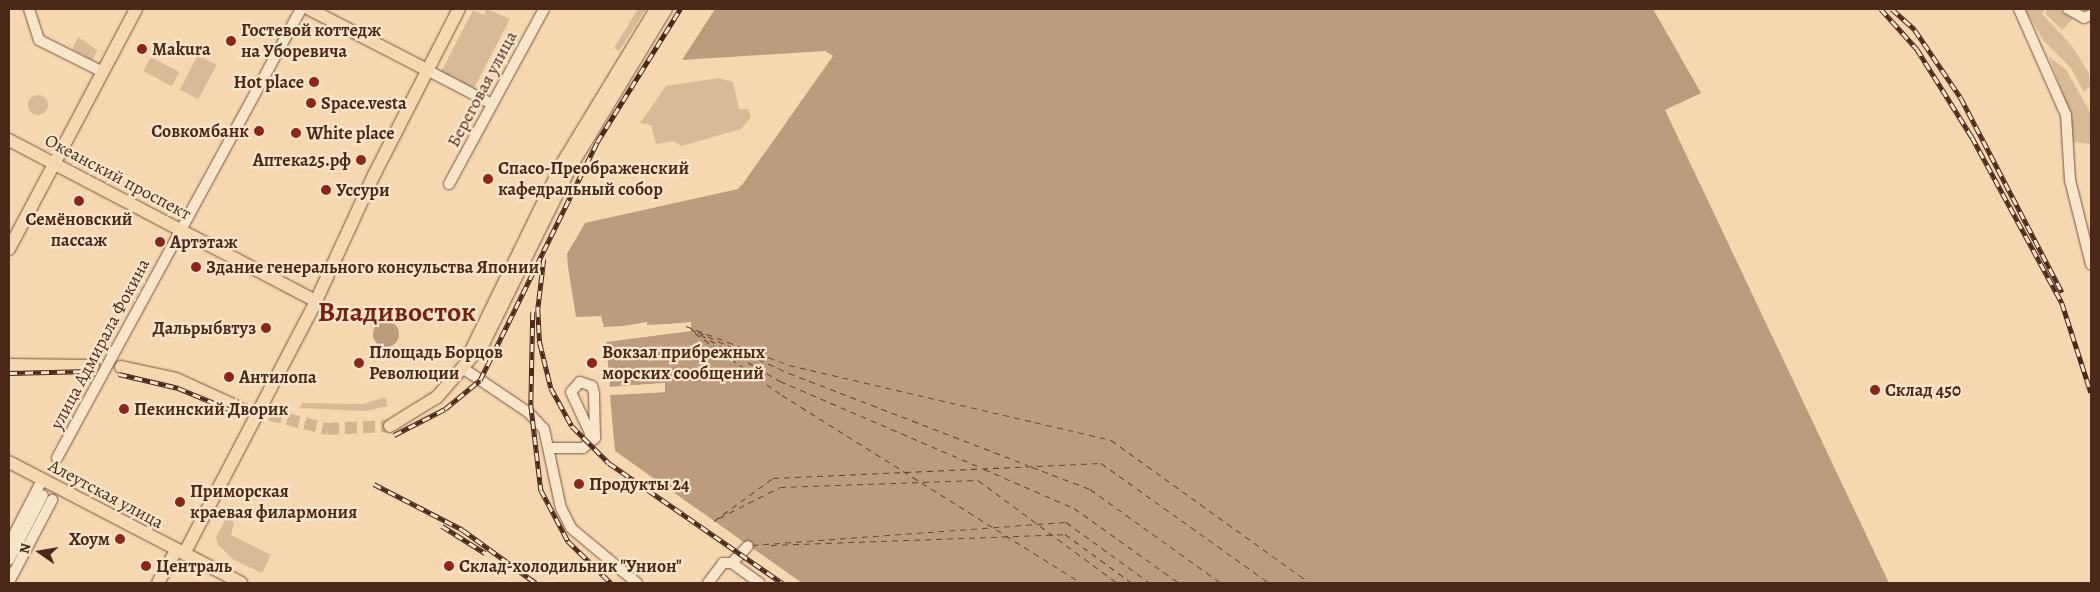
<!DOCTYPE html>
<html>
<head>
<meta charset="utf-8">
<style>
	body { margin:0 }
	#map { position:relative; width:2100px; height:592px; overflow:hidden; background:#f5d8af; font-family:Alegreya,serif }
	div>[style] { position:absolute }
	.green>* { inset:0; background:#d8ba96; transform-origin:0 0 }
	.round { border-radius:50% }
	.water>* { inset:0; background:#bc9c7c }
	.pier>* { inset:0; background:#f5d8af }
	.ferry>* { height:1px; margin-top:-0.5px; transform-origin:0; background:repeating-linear-gradient(90deg,#684532 0 6px,transparent 0 11px) }
	.major-tunnel>* { height:12px; margin-top:-6px; transform-origin:0; background:repeating-linear-gradient(90deg,#d3b591 0 12px,transparent 0 18px) }
	.roads { filter:drop-shadow(0 0 1px #76543f) drop-shadow(0 0 1px #76543f) }
	.minor>* { height:10px; margin:-5px; padding:0 5px; transform-origin:5px; border-radius:5px; background:#f8e6cb }
	.major>* { height:12px; margin:-6px; padding:0 6px; transform-origin:6px; border-radius:6px; background:#f5d8af }
	.rail>* { height:4.5px; margin-top:-2.25px; transform-origin:0; background:repeating-linear-gradient(90deg,#f8e6cb 0 8px,#4c281a 0 16px); box-sizing:border-box; border-block:1px solid #4c281a }
	.dots>* { width:14px; height:14px; translate:-50% -50%; box-sizing:border-box; border:2px solid #f8e6cb; border-radius:50% }
	span { translate:-50% -50%; white-space:nowrap; text-align:center; line-height:1.15; -webkit-text-stroke:4.5px #f8e6cb; paint-order:stroke }
	.poi-label { font-size:18px; color:#4c281a; font-weight:700 }
	.left { translate:0 -50%; text-align:left }
	.right { translate:-100% -50%; text-align:right }
	.street-label { font-size:18px; color:#4c281a }
	.town-label { font-size:28px; color:#7a1f14; font-weight:700 }
	.frame { position:absolute; inset:0; border:10px solid #4c281a; pointer-events:none }
	.north { position:absolute; left:15px; top:527px; width:50px; height:50px; -webkit-text-stroke:4px #f8e6cb; paint-order:stroke; rotate:283deg; font-size:14px; font-weight:700; line-height:20px; text-align:center; color:#4c281a }
	.north::after { content:''; display:block; margin:auto; width:18px; height:22px; background:#4c281a; clip-path:polygon(50% 0,100% 100%,50% 72%,0 100%) }
</style>
</head>
<body>
<div id="map">
	<div class="green">
		<div style="clip-path:polygon(487px 9px,510px 19px,474px 88px,441px 72px,473px 10px,484px 15px)"></div>
		<div style="clip-path:polygon(638px 9px,646px 9px,619px 51px,614px 48px)"></div>
		<div style="clip-path:polygon(2025px 9px,2045px 9px,2042px 14px,2071px 45px,2089px 73px,2090px 86px,2084px 92px,2071px 68px,2044px 41px)"></div>
		<div style="clip-path:polygon(2048px 9px,2058px 9px,2073px 19px,2062px 30px,2045px 13px)"></div>
		<div style="clip-path:polygon(78px 37px,97px 50px,93px 60px,72px 49px)"></div>
		<div style="left:198px;top:55px;width:21px;height:39px;rotate:28deg"></div>
		<div style="clip-path:polygon(2049px 56px,2067px 71px,2091px 114px,2091px 144px,2072px 142px,2067px 106px)"></div>
		<div style="left:151px;top:57px;width:32px;height:16px;rotate:28deg"></div>
		<div style="clip-path:polygon(719px 78px,733px 82px,739px 109px,748px 109px,751px 117px,741px 129px,681px 146px,674px 141px,656px 144px,651px 125px,640px 123px,666px 86px)"></div>
		<div class="round" style="left:28px;top:95px;width:20px;height:20px"></div>
		<div style="clip-path:polygon(386px 397px,387px 406px,367px 411px,300px 408px,302px 403px,363px 404px)"></div>
		<div style="clip-path:polygon(226px 518px,234px 522px,231px 535px,271px 555px,262px 573px,234px 560px,218px 545px,216px 537px)"></div>
	</div>
	<div class="water">
		<div style="clip-path:polygon(715px 9px,1653px 9px,1701px 93px,1665px 110px,1889px 583px,802px 583px,615px 451px,610px 395px,665px 392px,665px 383px,610px 387px,606px 342px,691px 330px,691px 323px,604px 327px,601px 316px,576px 317px,568px 267px,567px 254px,585px 223px,738px 189px,832px 56px,825px 51px,682px 60px)"></div>
		<div class="round" style="left:373px;top:321px;width:26px;height:26px"></div>
	</div>
	<div class="pier">
		<div style="clip-path:polygon(825px 51px,833px 56px,742px 185px,728px 191px,740px 183px,830px 56px)"></div>
		<div style="clip-path:polygon(647px 322px,647px 326px,691px 322px,691px 331px,606px 342px,689px 328px,605px 329px)"></div>
		<div style="clip-path:polygon(665px 383px,665px 392px,610px 395px,663px 390px,662px 386px,610px 387px)"></div>
	</div>
	<div class="ferry">
		<div style="left:686px;top:326px;width:110px;rotate:20.7deg"></div>
		<div style="left:789px;top:365px;width:331px;rotate:13.1deg"></div>
		<div style="left:1111px;top:440px;width:245px;rotate:35.7deg"></div>
		<div style="left:691px;top:329px;width:103px;rotate:30.3deg"></div>
		<div style="left:780px;top:381px;width:218px;rotate:23.3deg"></div>
		<div style="left:698px;top:332px;width:100px;rotate:24.3deg"></div>
		<div style="left:789px;top:373px;width:256px;rotate:21.1deg"></div>
		<div style="left:695px;top:333px;width:107px;rotate:35.5deg"></div>
		<div style="left:782px;top:395px;width:354px;rotate:32.1deg"></div>
		<div style="left:1032px;top:467px;width:62px;rotate:20.8deg"></div>
		<div style="left:1090px;top:489px;width:161px;rotate:35.7deg"></div>
		<div style="left:984px;top:469px;width:98px;rotate:23.4deg"></div>
		<div style="left:1074px;top:508px;width:129px;rotate:35.5deg"></div>
		<div style="left:719px;top:518px;width:68px;rotate:-26.9deg"></div>
		<div style="left:780px;top:487px;width:198px;rotate:-2deg"></div>
		<div style="left:978px;top:480px;width:173px;rotate:36.5deg"></div>
		<div style="left:714px;top:521px;width:73px;rotate:-36.1deg"></div>
		<div style="left:773px;top:478px;width:328px;rotate:-2.6deg"></div>
		<div style="left:1101px;top:463px;width:206px;rotate:35.5deg"></div>
		<div style="left:752px;top:545px;width:315px;rotate:-4.2deg"></div>
		<div style="left:1066px;top:522px;width:104px;rotate:36deg"></div>
		<div style="left:771px;top:545px;width:294px;rotate:-2.1deg"></div>
		<div style="left:1065px;top:534px;width:83px;rotate:36.2deg"></div>
	</div>
	<div class="major-tunnel">
		<div style="left:235px;top:406px;width:95px;rotate:14deg"></div>
		<div style="left:327px;top:429px;width:63px;rotate:-2.7deg"></div>
	</div>
	<div class="roads">
		<div class="minor">
			<div style="left:29px;top:9px;width:33px;rotate:72deg"></div>
			<div style="left:39px;top:40px;width:72px;rotate:26.6deg"></div>
			<div style="left:2019px;top:9px;width:116px;rotate:66.1deg"></div>
			<div style="left:2066px;top:115px;width:65px;rotate:86.5deg"></div>
			<div style="left:2070px;top:180px;width:87px;rotate:76deg"></div>
			<div style="left:2068px;top:9px;width:18px;rotate:29deg"></div>
			<div style="left:2084px;top:18px;width:8px;rotate:-23deg"></div>
			<div style="left:427px;top:70px;width:73px;rotate:27.6deg"></div>
			<div style="left:449px;top:184px;width:199px;rotate:-61.5deg"></div>
			<div style="left:464px;top:369px;width:78px;rotate:34.1deg"></div>
			<div style="left:529px;top:413px;width:22px;rotate:47deg"></div>
			<div style="left:544px;top:429px;width:81px;rotate:77.9deg"></div>
			<div style="left:561px;top:508px;width:22px;rotate:63deg"></div>
			<div style="left:571px;top:528px;width:86px;rotate:39.8deg"></div>
			<div style="left:551px;top:448px;width:32px"></div>
			<div style="left:583px;top:448px;width:16px;rotate:-40deg"></div>
			<div style="left:595px;top:438px;width:45px;rotate:-91.3deg"></div>
			<div style="left:594px;top:393px;width:7px;rotate:-106deg"></div>
			<div style="left:592px;top:386px;width:13px;rotate:-162deg"></div>
			<div style="left:580px;top:382px;width:13px;rotate:132deg"></div>
			<div style="left:571px;top:392px;width:45px;rotate:65.1deg"></div>
			<div style="left:590px;top:433px;width:9px;rotate:96deg"></div>
			<div style="left:57px;top:458px;width:511px;rotate:-61.48deg"></div>
			<div style="left:9px;top:544px;width:72px;rotate:-62.7deg"></div>
			<div style="left:9px;top:560px;width:73px;rotate:-62.4deg"></div>
			<div style="left:732px;top:563px;width:23px;rotate:-47deg"></div>
			<div style="left:9px;top:582px;width:93px;rotate:-62.3deg"></div>
			<div style="left:708px;top:583px;width:25px;rotate:-53deg"></div>
			<div style="left:723px;top:563px;width:9px"></div>
			<div style="left:732px;top:563px;width:34px;rotate:36deg"></div>
		</div>
		<div class="major">
			<div style="left:309px;top:9px;width:133px;rotate:27.3deg"></div>
			<div style="left:9px;top:140px;width:347px;rotate:27.7deg"></div>
			<div style="left:9px;top:249px;width:272px;rotate:-62.1deg"></div>
			<div style="left:468px;top:357px;width:217px;rotate:-64deg"></div>
			<div style="left:563px;top:162px;width:179px;rotate:-58.7deg"></div>
			<div style="left:9px;top:365px;width:84px;rotate:0.7deg"></div>
			<div style="left:121px;top:367px;width:56px;rotate:12.3deg"></div>
			<div style="left:176px;top:379px;width:65px;rotate:24.6deg"></div>
			<div style="left:390px;top:426px;width:55px;rotate:-31.7deg"></div>
			<div style="left:437px;top:397px;width:70px;rotate:-49deg"></div>
			<div style="left:483px;top:344px;width:199px;rotate:-63.7deg"></div>
			<div style="left:571px;top:166px;width:184px;rotate:-58.8deg"></div>
			<div style="left:9px;top:462px;width:262px;rotate:27.5deg"></div>
			<div style="left:184px;top:554px;width:285px;rotate:-62.4deg"></div>
			<div style="left:316px;top:301px;width:139px;rotate:-65.3deg"></div>
			<div style="left:374px;top:175px;width:186px;rotate:-62.9deg"></div>
			<div style="left:158px;top:583px;width:38px;rotate:-61deg"></div>
		</div>
	</div>
	<div class="rail">
		<div style="left:1881px;top:9px;width:54px;rotate:48deg"></div>
		<div style="left:1917px;top:49px;width:104px;rotate:58deg"></div>
		<div style="left:1972px;top:137px;width:189px;rotate:61.5deg"></div>
		<div style="left:2062px;top:303px;width:94px;rotate:72deg"></div>
		<div style="left:1892px;top:9px;width:31px;rotate:42deg"></div>
		<div style="left:1915px;top:30px;width:82px;rotate:55.9deg"></div>
		<div style="left:1961px;top:98px;width:219px;rotate:62.5deg"></div>
		<div style="left:544px;top:259px;width:50px;rotate:96.8deg"></div>
		<div style="left:538px;top:309px;width:34px;rotate:87deg"></div>
		<div style="left:540px;top:343px;width:46px;rotate:76.3deg"></div>
		<div style="left:551px;top:388px;width:43px;rotate:61.1deg"></div>
		<div style="left:572px;top:426px;width:52px;rotate:45deg"></div>
		<div style="left:609px;top:463px;width:211px;rotate:34.7deg"></div>
		<div style="left:533px;top:312px;width:93px;rotate:91.2deg"></div>
		<div style="left:531px;top:405px;width:86px;rotate:83.3deg"></div>
		<div style="left:541px;top:490px;width:58px;rotate:62.1deg"></div>
		<div style="left:568px;top:541px;width:60px;rotate:44.3deg"></div>
		<div style="left:9px;top:373px;width:82px;rotate:-1.4deg"></div>
		<div style="left:119px;top:374px;width:61px;rotate:13.3deg"></div>
		<div style="left:178px;top:388px;width:57px;rotate:22.5deg"></div>
		<div style="left:394px;top:435px;width:57px;rotate:-27deg"></div>
		<div style="left:445px;top:409px;width:45px;rotate:-39.6deg"></div>
		<div style="left:480px;top:380px;width:265px;rotate:-63.8deg"></div>
		<div style="left:597px;top:142px;width:157px;rotate:-58deg"></div>
		<div style="left:374px;top:484px;width:100px;rotate:27.3deg"></div>
		<div style="left:463px;top:530px;width:90px;rotate:36deg"></div>
		<div style="left:442px;top:526px;width:51px;rotate:32.1deg"></div>
	</div>
	<div class="dots">
		<div style="left:231px;top:41px;background:#8f2418"></div>
		<div style="left:142px;top:49px;background:#8f2418"></div>
		<div style="left:314px;top:82px;background:#8f2418"></div>
		<div style="left:311px;top:103px;background:#8f2418"></div>
		<div style="left:259px;top:131px;background:#8f2418"></div>
		<div style="left:296px;top:133px;background:#8f2418"></div>
		<div style="left:361px;top:160px;background:#8f2418"></div>
		<div style="left:488px;top:179px;background:#8f2418"></div>
		<div style="left:326px;top:190px;background:#8f2418"></div>
		<div style="left:79px;top:201px;background:#8f2418"></div>
		<div style="left:160px;top:242px;background:#8f2418"></div>
		<div style="left:196px;top:267px;background:#8f2418"></div>
		<div style="left:266px;top:328px;background:#8f2418"></div>
		<div style="left:359px;top:363px;background:#8f2418"></div>
		<div style="left:592px;top:363px;background:#8f2418"></div>
		<div style="left:229px;top:377px;background:#8f2418"></div>
		<div style="left:1875px;top:390px;background:#8f2418"></div>
		<div style="left:124px;top:409px;background:#8f2418"></div>
		<div style="left:579px;top:484px;background:#8f2418"></div>
		<div style="left:180px;top:502px;background:#8f2418"></div>
		<div style="left:120px;top:539px;background:#8f2418"></div>
		<div style="left:146px;top:566px;background:#8f2418"></div>
		<div style="left:449px;top:566px;background:#8f2418"></div>
	</div>
	<div class="poi-label">
		<span class="left" style="left:241px;top:41px">Гостевой коттедж<br>на Уборевича</span>
		<span class="left" style="left:152px;top:49px">Makura</span>
		<span class="right" style="left:304px;top:82px">Hot place</span>
		<span class="left" style="left:321px;top:103px">Space.vesta</span>
		<span class="right" style="left:249px;top:131px">Совкомбанк</span>
		<span class="left" style="left:306px;top:133px">White place</span>
		<span class="right" style="left:351px;top:160px">Аптека25.рф</span>
		<span class="left" style="left:498px;top:179px">Спасо-Преображенский<br>кафедральный собор</span>
		<span class="left" style="left:336px;top:190px">Уссури</span>
		<span style="left:79px;top:230px">Семёновский<br>пассаж</span>
		<span class="left" style="left:170px;top:242px">Артэтаж</span>
		<span class="left" style="left:206px;top:267px">Здание генерального консульства Японии</span>
		<span class="right" style="left:256px;top:328px">Дальрыбвтуз</span>
		<span class="left" style="left:369px;top:363px">Площадь Борцов<br>Революции</span>
		<span class="left" style="left:602px;top:363px">Вокзал прибрежных<br>морских сообщений</span>
		<span class="left" style="left:239px;top:377px">Антилопа</span>
		<span class="left" style="left:1885px;top:390px">Склад 450</span>
		<span class="left" style="left:134px;top:409px">Пекинский Дворик</span>
		<span class="left" style="left:589px;top:484px">Продукты 24</span>
		<span class="left" style="left:190px;top:502px">Приморская<br>краевая филармония</span>
		<span class="right" style="left:110px;top:539px">Хоум</span>
		<span class="left" style="left:156px;top:566px">Централь</span>
		<span class="left" style="left:459px;top:566px">Склад-холодильник "Унион"</span>
	</div>
	<div class="street-label">
		<span style="left:482px;top:89px;rotate:-62deg">Береговая улица</span>
		<span style="left:118px;top:177px;rotate:28deg">Океанский проспект</span>
		<span style="left:100px;top:344px;rotate:-62deg">улица Адмирала Фокина</span>
		<span style="left:106px;top:494px;rotate:28deg">Алеутская улица</span>
	</div>
	<div class="town-label">
		<span style="left:397px;top:312px">Владивосток</span>
	</div>
	<div class="frame"></div>
	<div class="north">N</div>
</div>
</body>
</html>
